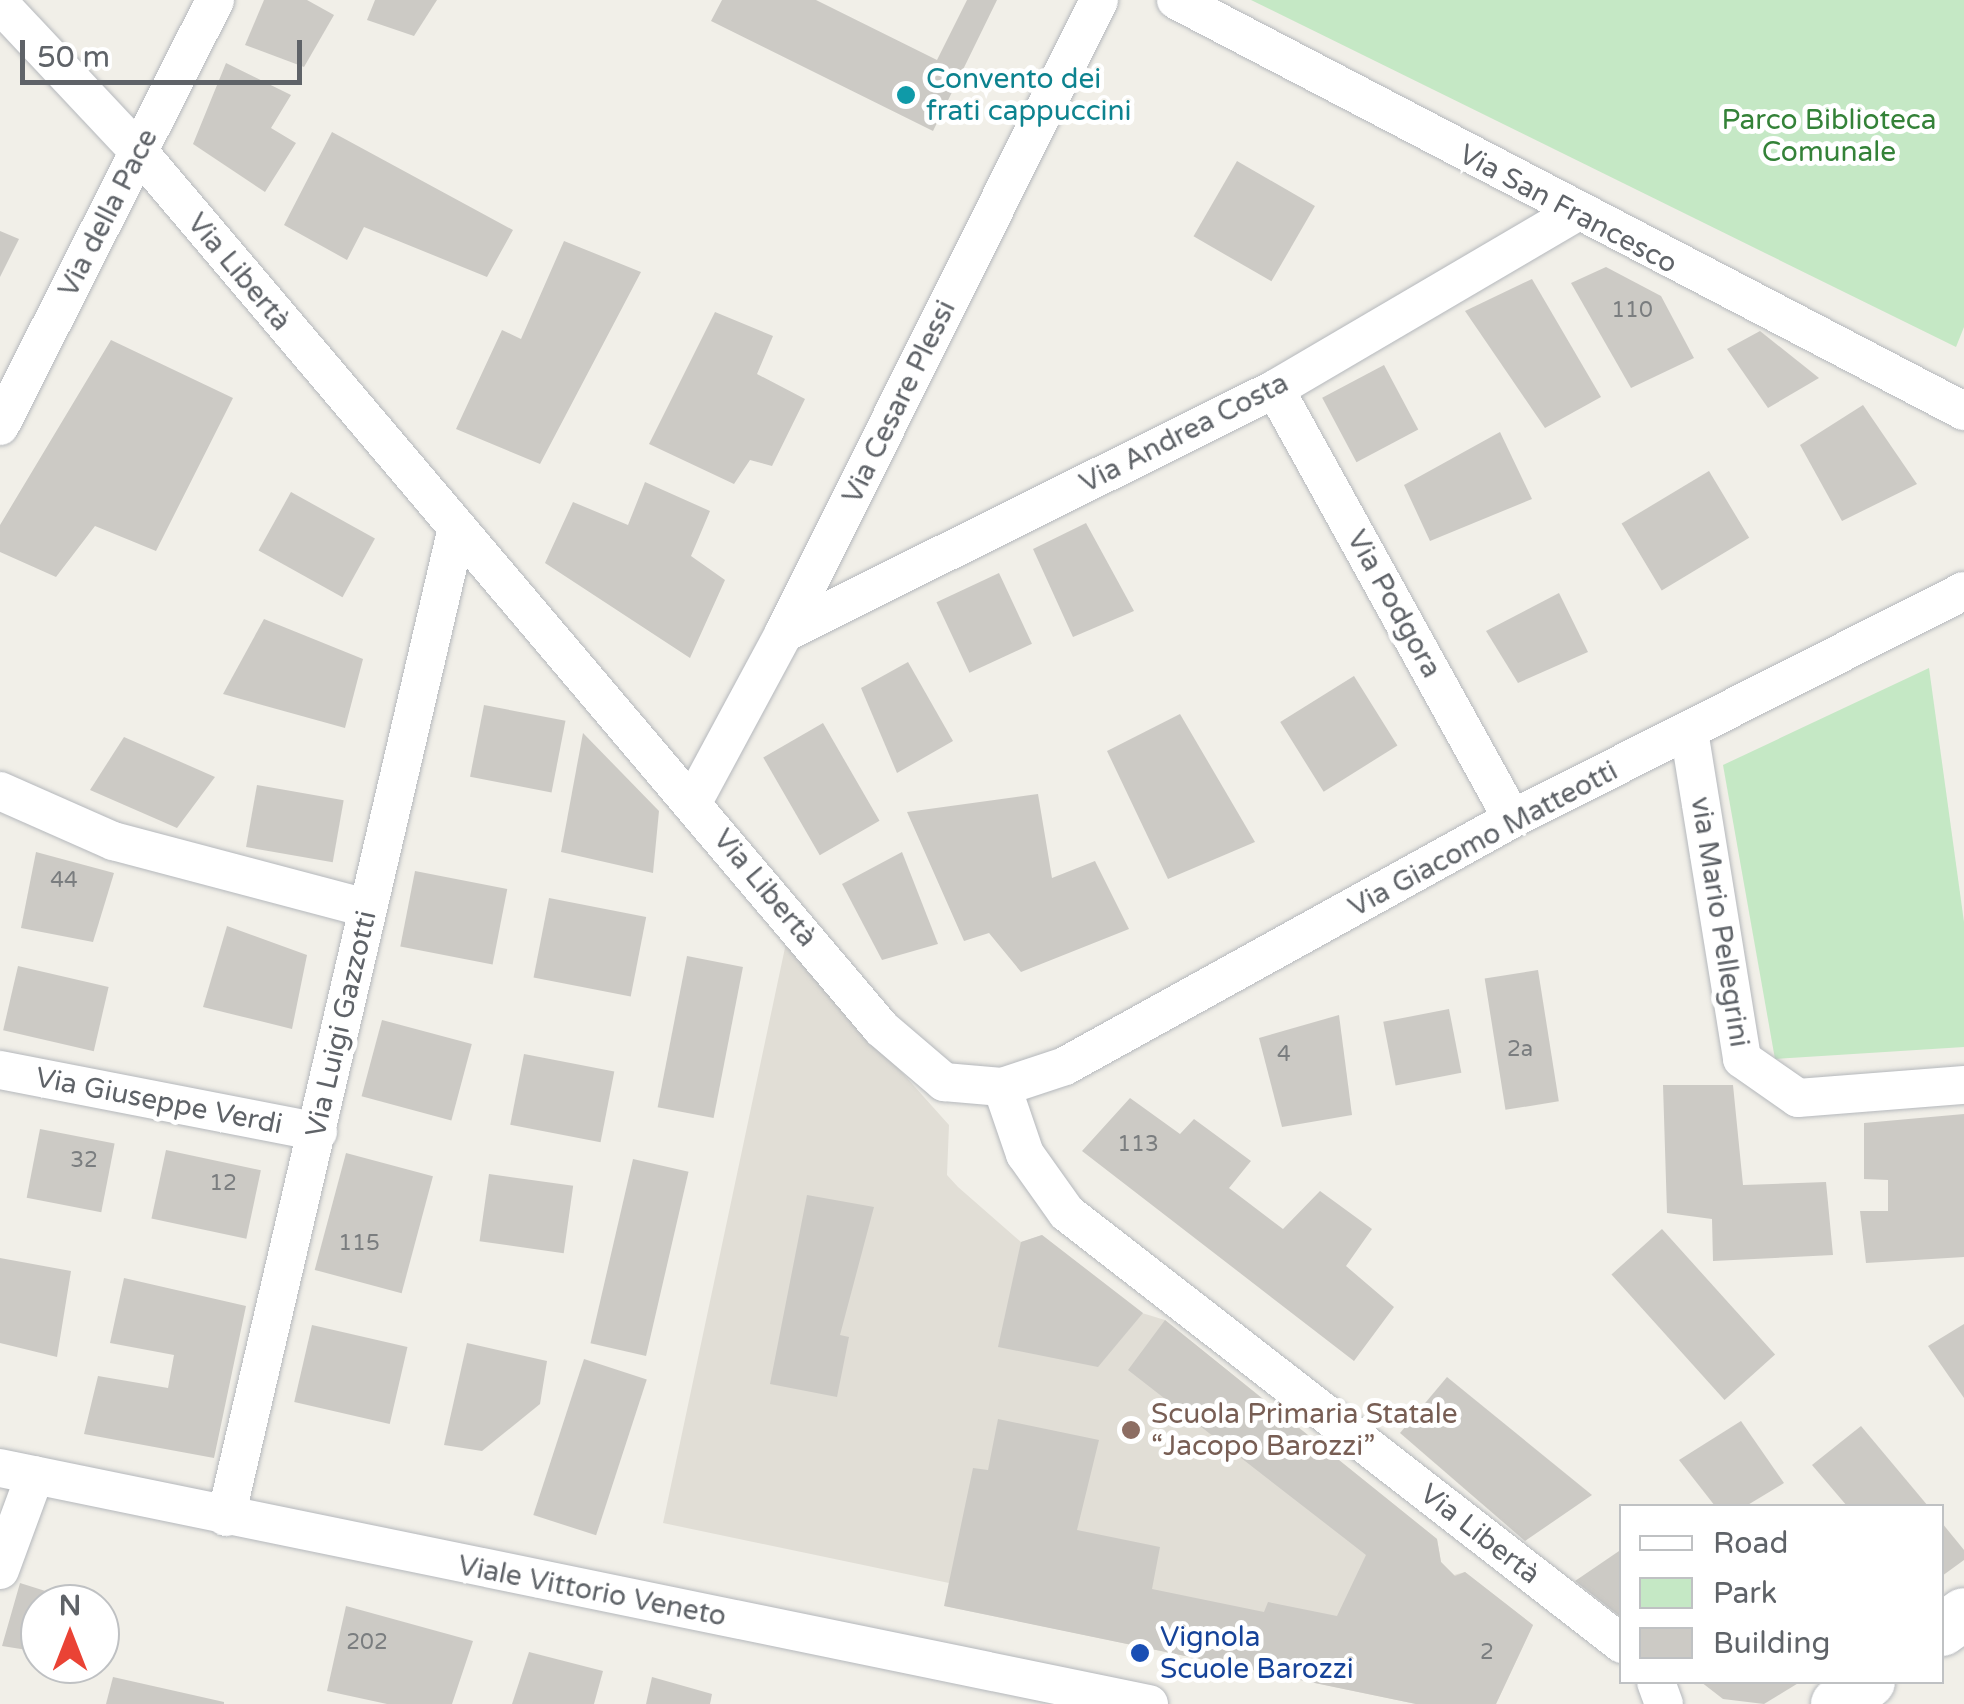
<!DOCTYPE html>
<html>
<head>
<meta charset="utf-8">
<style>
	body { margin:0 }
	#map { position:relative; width:1964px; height:1704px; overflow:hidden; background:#f1efe8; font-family:"Varela Round",sans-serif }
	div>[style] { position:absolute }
	.education>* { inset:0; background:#e1ded6 }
	.green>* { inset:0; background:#c5e8c5 }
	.building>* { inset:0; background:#cccac5; transform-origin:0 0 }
	.roads { filter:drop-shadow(0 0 2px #b5b8bc) drop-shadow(0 0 2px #b5b8bc) }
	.street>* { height:38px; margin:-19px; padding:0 19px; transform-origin:19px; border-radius:19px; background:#fff }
	.secondary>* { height:52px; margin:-26px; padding:0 26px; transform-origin:26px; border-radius:26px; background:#fff }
	.dots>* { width:28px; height:28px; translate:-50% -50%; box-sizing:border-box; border:5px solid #fff; border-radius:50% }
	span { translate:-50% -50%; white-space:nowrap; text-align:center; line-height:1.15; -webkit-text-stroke:10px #fff; paint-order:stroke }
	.number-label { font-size:22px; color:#7a7d7f }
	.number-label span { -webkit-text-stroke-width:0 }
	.culture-label { font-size:28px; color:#0d838f }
	.left { translate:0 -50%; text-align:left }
	.park-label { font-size:28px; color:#348238 }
	.street-label { font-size:28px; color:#5f6368 }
	.education-label { font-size:28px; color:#785e54 }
	.transit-label { font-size:28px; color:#164399 }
	.legend { position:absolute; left:1619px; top:1504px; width:325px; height:180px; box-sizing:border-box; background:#fff; border:2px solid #bfc1c3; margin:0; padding:12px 18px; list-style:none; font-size:30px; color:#5f6368 }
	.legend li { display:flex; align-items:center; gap:20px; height:50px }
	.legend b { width:50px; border:2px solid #bfc1c3 }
	.north { position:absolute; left:20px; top:1584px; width:100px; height:100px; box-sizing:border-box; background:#fff; border:2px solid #bfc1c3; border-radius:50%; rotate:0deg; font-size:28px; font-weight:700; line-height:40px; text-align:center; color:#5f6368 }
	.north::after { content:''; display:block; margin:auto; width:35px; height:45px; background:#ea4335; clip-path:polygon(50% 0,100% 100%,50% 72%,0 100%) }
	.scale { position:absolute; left:20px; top:40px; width:282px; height:45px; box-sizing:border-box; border:5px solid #5f6368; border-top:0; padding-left:12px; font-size:30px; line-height:35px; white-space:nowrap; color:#5f6368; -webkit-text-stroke:8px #fff; paint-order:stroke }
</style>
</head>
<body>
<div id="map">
	<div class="education">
		<div style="clip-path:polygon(786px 943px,949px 1125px,947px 1175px,958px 1187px,1021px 1242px,1042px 1235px,1142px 1313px,1165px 1320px,1437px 1539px,1441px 1562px,1454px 1575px,1465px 1572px,1533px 1625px,1496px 1704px,1416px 1704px,945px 1606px,949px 1583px,663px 1523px)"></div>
	</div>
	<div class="green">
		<div style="clip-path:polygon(1251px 0,1964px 0,1964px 327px,1956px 347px)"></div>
		<div style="clip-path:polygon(1929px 668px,1964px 922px,1964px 1047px,1775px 1059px,1723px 765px)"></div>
	</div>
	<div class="building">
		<div style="clip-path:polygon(264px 0,307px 0,334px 15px,304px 67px,245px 45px)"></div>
		<div style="clip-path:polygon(375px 0,437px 0,414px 36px,367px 20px)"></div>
		<div style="clip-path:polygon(722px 0,816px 0,937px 60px,967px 0,997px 0,933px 131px,711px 21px)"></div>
		<div style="clip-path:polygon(226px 63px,291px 95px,271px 128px,296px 143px,265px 192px,193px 144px)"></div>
		<div style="clip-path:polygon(332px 132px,513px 230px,487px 277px,364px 227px,347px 260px,284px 225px)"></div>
		<div style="left:1237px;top:161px;width:90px;height:87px;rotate:30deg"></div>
		<div style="clip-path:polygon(0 231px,19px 239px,0 277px)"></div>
		<div style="clip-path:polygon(564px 241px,641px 272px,540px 464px,456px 429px,502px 330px,521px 339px)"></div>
		<div style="clip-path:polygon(1606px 267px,1661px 296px,1694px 358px,1631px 388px,1571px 283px)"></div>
		<div style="clip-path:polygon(1532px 279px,1601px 397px,1545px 428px,1465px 311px)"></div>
		<div style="clip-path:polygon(715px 312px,773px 336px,757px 374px,805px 399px,772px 466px,750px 460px,734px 484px,649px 444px)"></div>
		<div style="clip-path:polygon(1760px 331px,1819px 378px,1768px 408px,1727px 349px)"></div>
		<div style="clip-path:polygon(111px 340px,233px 398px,156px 551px,95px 526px,56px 577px,0 552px,0 525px)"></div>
		<div style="left:1384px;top:365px;width:73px;height:70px;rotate:62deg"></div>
		<div style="clip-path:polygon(1863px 405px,1917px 484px,1842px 521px,1800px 445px)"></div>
		<div style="clip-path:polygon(1500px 432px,1532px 499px,1430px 541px,1404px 485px)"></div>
		<div style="left:1709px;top:471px;width:78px;height:102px;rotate:59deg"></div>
		<div style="clip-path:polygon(645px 482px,710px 511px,691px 556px,725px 580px,690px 658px,545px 563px,573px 502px,628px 525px)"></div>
		<div style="left:291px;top:492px;width:96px;height:67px;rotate:29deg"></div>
		<div style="clip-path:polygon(1086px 523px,1134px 611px,1073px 637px,1033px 549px)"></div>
		<div style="left:999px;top:573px;width:78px;height:69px;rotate:65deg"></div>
		<div style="clip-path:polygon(1559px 593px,1588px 652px,1518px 683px,1486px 631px)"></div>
		<div style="clip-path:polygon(264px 619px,363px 659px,345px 728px,223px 694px)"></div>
		<div style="clip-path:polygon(908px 662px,953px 741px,897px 773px,861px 688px)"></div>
		<div style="left:1354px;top:676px;width:82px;height:87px;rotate:58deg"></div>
		<div style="left:484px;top:705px;width:83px;height:73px;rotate:11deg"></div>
		<div style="clip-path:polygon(1180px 714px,1255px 842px,1168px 879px,1107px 751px)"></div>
		<div style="left:823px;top:723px;width:113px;height:69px;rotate:60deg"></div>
		<div style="clip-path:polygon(583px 733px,659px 811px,653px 873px,561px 852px)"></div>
		<div style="clip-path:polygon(124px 737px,215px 777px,177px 828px,90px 790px)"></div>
		<div style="left:257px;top:785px;width:88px;height:63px;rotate:10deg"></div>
		<div style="clip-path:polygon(1038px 794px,1052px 878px,1095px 861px,1129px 929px,1021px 972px,989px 933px,964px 941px,907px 812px)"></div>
		<div style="clip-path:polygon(36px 852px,114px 873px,93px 942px,21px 928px)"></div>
		<div style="clip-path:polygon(902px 852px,938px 944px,882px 960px,842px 884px)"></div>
		<div style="left:415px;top:871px;width:94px;height:77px;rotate:11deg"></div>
		<div style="left:549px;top:898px;width:99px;height:81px;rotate:11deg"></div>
		<div style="clip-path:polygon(227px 926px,307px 955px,292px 1029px,203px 1007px)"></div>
		<div style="left:687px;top:956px;width:57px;height:154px;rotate:11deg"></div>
		<div style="left:18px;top:966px;width:93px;height:66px;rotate:13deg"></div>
		<div style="left:1538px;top:970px;width:133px;height:54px;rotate:81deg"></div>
		<div style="left:1449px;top:1009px;width:65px;height:67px;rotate:79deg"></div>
		<div style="clip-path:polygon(1339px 1015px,1352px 1115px,1282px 1127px,1259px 1038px)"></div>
		<div style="left:382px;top:1020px;width:93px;height:79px;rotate:15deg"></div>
		<div style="left:524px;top:1054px;width:92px;height:72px;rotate:11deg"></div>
		<div style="clip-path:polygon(1663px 1085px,1733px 1085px,1743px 1185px,1826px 1182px,1833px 1255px,1713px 1261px,1712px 1219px,1667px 1213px)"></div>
		<div style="clip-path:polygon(1130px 1098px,1180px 1134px,1194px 1119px,1251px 1161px,1229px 1188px,1283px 1229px,1320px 1191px,1372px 1229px,1346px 1266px,1394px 1307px,1354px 1361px,1082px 1151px)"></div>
		<div style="clip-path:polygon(1964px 1114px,1964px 1257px,1866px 1263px,1860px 1211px,1888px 1211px,1888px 1180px,1864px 1179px,1864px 1123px)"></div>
		<div style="left:40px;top:1129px;width:76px;height:70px;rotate:11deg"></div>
		<div style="left:166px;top:1150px;width:97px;height:70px;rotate:12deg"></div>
		<div style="left:346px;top:1153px;width:90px;height:121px;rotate:15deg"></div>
		<div style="left:633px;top:1159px;width:57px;height:189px;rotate:13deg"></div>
		<div style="left:489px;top:1174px;width:85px;height:68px;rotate:8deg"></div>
		<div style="clip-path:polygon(807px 1195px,874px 1207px,840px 1335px,849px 1337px,837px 1397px,770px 1384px)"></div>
		<div style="left:1662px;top:1229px;width:169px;height:68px;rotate:48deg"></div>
		<div style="clip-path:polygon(1042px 1235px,1143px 1313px,1098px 1367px,998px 1347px,1021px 1242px)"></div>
		<div style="clip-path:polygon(0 1258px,71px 1271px,57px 1357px,0 1343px)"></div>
		<div style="clip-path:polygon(124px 1278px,246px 1306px,214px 1458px,84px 1434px,98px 1376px,168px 1388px,174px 1355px,110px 1343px)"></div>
		<div style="clip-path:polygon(1165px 1320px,1437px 1539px,1441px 1562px,1455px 1576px,1465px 1572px,1533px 1625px,1496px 1704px,1416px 1704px,944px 1606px,973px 1468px,988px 1470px,998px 1419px,1099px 1440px,1077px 1530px,1160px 1547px,1152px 1589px,1264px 1612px,1268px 1602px,1337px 1616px,1366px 1555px,1128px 1370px)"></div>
		<div style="clip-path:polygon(1964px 1324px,1964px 1398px,1928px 1346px)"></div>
		<div style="left:312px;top:1325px;width:98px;height:79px;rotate:13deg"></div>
		<div style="clip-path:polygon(467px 1343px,547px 1361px,540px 1404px,482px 1451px,444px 1445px)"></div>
		<div style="left:584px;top:1359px;width:66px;height:164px;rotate:18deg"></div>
		<div style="clip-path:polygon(1447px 1377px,1592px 1495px,1525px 1541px,1400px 1433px)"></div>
		<div style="clip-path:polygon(1741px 1421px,1784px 1483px,1746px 1506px,1715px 1506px,1679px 1460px)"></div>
		<div style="clip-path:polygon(1861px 1426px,1928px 1506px,1847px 1506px,1812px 1465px)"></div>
		<div style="clip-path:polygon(1942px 1523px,1964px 1550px,1964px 1560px,1942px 1576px)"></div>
		<div style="clip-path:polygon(1622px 1549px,1622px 1618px,1575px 1581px)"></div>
		<div style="clip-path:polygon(20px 1583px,74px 1600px,40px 1604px,40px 1652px,2px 1646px)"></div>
		<div style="clip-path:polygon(346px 1606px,473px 1641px,452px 1704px,387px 1704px,327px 1691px)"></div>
		<div style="clip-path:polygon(529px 1652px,603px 1671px,594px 1704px,512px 1704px)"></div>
		<div style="clip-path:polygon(113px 1677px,224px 1702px,224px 1704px,106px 1704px)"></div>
		<div style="clip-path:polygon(652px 1677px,712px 1694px,710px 1704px,646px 1704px)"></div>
		<div style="clip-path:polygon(1701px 1682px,1800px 1682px,1764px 1704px,1723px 1699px)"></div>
	</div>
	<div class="roads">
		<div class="street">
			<div style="left:1176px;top:0;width:889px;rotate:27.55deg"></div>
			<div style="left:0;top:4px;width:203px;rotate:46.8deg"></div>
			<div style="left:139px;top:152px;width:1149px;rotate:49.73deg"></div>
			<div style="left:882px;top:1029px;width:82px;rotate:40.5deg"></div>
			<div style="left:944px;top:1082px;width:58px;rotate:4.9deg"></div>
			<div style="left:1002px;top:1087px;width:66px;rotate:-18.4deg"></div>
			<div style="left:1065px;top:1066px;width:511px;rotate:-28.92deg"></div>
			<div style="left:1512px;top:819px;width:506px;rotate:-26.77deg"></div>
			<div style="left:1275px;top:389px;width:491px;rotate:61.1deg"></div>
			<div style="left:0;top:426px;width:477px;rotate:-63.2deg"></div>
			<div style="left:784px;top:633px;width:548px;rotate:-26.42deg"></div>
			<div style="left:1275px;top:389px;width:348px;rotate:-30.4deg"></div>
			<div style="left:1689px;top:731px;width:332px;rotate:80.8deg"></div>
			<div style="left:1742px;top:1059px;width:68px;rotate:34.9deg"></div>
			<div style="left:1798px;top:1098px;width:167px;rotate:-4.5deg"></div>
			<div style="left:0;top:791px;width:124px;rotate:23.9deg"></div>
			<div style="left:113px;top:841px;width:263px;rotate:14.8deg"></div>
			<div style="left:693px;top:802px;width:192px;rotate:-61.7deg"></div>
			<div style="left:784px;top:633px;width:707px;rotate:-63.54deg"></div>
			<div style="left:0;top:1070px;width:324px;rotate:11deg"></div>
			<div style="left:1002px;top:1087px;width:71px;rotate:71.1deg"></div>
			<div style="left:1025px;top:1154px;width:72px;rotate:54.6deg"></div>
			<div style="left:1067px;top:1213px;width:703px;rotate:37.83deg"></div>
			<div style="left:0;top:1468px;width:1173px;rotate:11.61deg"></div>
			<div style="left:226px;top:1517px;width:1011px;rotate:-76.86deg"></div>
			<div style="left:0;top:1570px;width:101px;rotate:-69.8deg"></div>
			<div style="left:1656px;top:1682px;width:23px;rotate:70deg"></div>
		</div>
		<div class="secondary">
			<div style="left:1942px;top:1630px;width:27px;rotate:-36deg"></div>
			<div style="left:1837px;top:1704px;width:39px;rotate:-35deg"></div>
		</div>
	</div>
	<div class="dots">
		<div style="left:906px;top:95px;background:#0f9aa8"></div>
		<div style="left:1131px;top:1430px;background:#8d6e63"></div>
		<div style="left:1140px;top:1653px;background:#1a4fb4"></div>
	</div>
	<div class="number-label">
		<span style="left:1632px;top:311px">110</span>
		<span style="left:64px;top:881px">44</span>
		<span style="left:1520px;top:1050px">2a</span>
		<span style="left:1284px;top:1055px">4</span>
		<span style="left:1138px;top:1145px">113</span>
		<span style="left:84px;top:1161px">32</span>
		<span style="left:223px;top:1184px">12</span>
		<span style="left:359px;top:1244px">115</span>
		<span style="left:367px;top:1643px">202</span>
		<span style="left:1487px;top:1653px">2</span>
	</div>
	<div class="culture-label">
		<span class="left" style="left:926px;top:95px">Convento dei<br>frati cappuccini</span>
	</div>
	<div class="park-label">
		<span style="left:1829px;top:136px">Parco Biblioteca<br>Comunale</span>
	</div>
	<div class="street-label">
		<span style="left:1568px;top:209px;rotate:28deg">Via San Francesco</span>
		<span style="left:108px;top:213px;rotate:-63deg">Via della Pace</span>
		<span style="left:239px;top:272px;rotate:50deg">Via Libertà</span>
		<span style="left:899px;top:402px;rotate:-64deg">Via Cesare Plessi</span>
		<span style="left:1184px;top:433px;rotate:-27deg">Via Andrea Costa</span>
		<span style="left:1394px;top:604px;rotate:61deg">Via Podgora</span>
		<span style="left:1483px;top:839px;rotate:-28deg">Via Giacomo Matteotti</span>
		<span style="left:765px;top:888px;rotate:50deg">Via Libertà</span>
		<span style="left:1720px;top:922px;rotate:81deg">via Mario Pellegrini</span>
		<span style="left:341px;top:1024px;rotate:-77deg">Via Luigi Gazzotti</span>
		<span style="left:159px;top:1101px;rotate:11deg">Via Giuseppe Verdi</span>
		<span style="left:1480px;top:1534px;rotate:38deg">Via Libertà</span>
		<span style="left:592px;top:1591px;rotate:11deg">Viale Vittorio Veneto</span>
	</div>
	<div class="education-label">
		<span class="left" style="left:1151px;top:1430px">Scuola Primaria Statale<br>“Jacopo Barozzi”</span>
	</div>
	<div class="transit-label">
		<span class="left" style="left:1160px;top:1653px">Vignola<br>Scuole Barozzi</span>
	</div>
	<ul class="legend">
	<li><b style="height:12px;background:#fff"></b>Road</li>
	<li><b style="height:28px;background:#c5e8c5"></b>Park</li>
	<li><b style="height:28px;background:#cccac5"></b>Building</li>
	</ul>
	<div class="north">N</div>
	<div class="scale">50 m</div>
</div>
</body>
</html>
